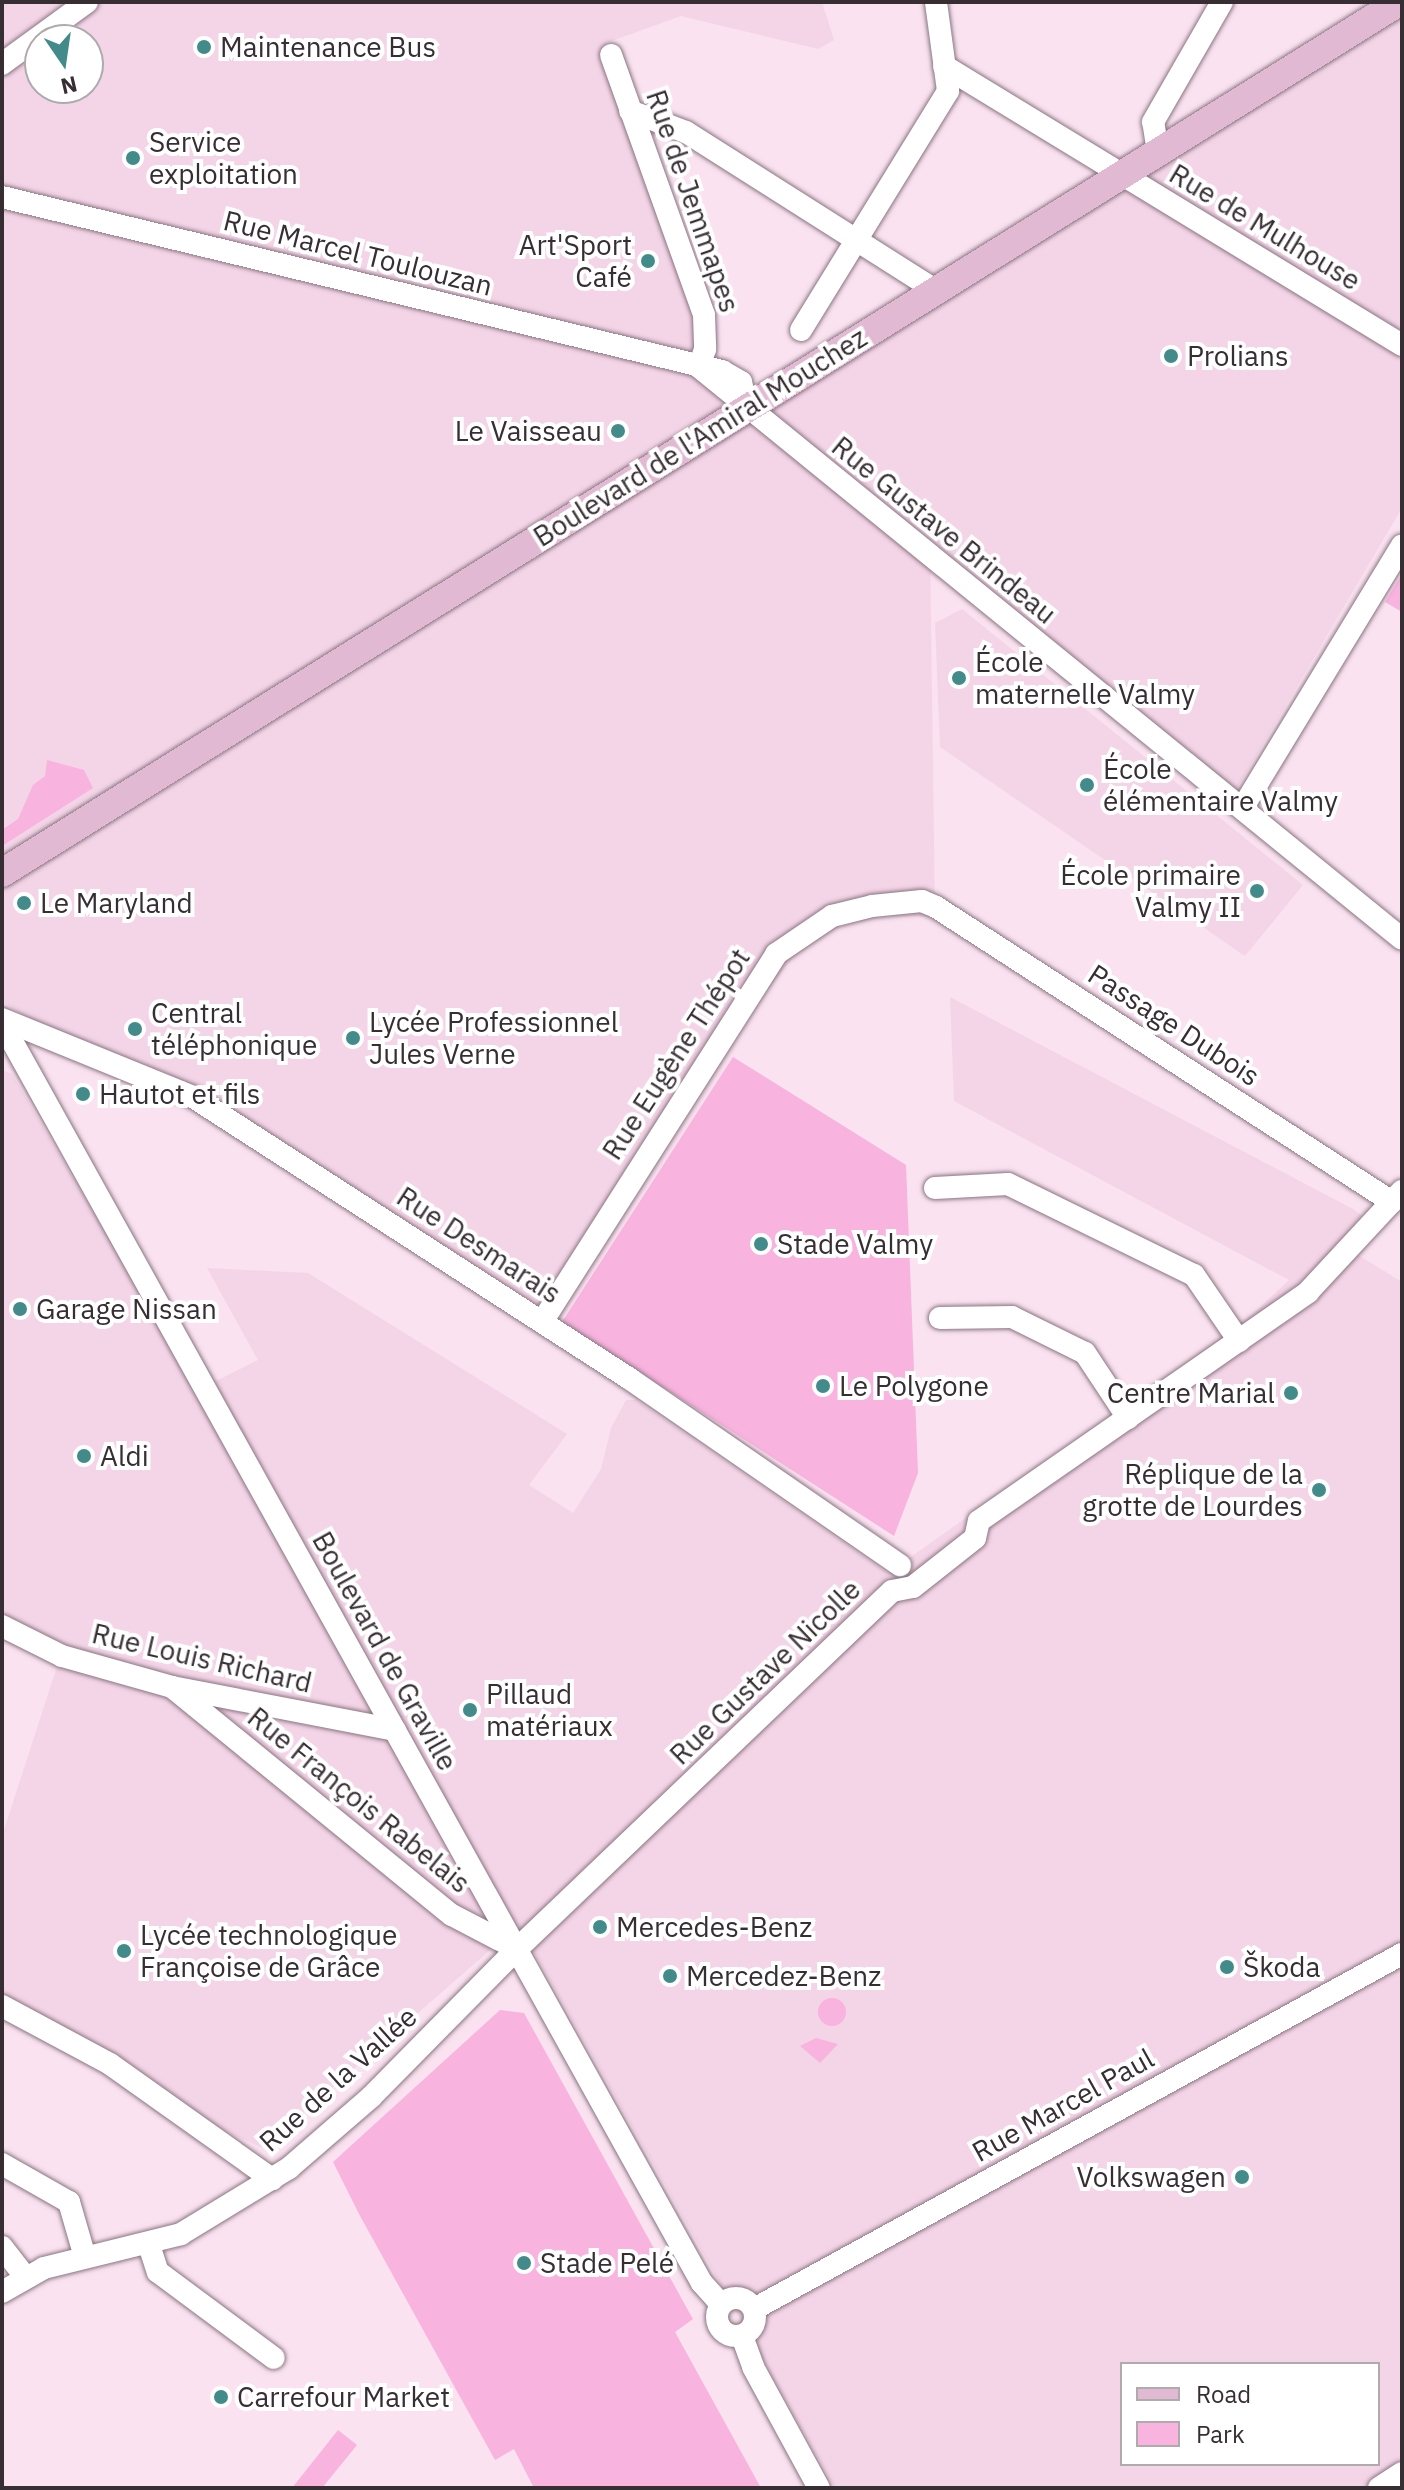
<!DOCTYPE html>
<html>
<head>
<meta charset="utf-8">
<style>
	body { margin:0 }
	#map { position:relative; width:1404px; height:2490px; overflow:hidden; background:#fae2f0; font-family:"IBM Plex Sans",sans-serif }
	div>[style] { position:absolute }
	.built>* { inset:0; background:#f4d5e7 }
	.green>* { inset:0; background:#f8b3de }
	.round { border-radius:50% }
	.roads { filter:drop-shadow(0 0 2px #8a7581) drop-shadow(0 0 2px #8a7581) }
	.minor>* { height:22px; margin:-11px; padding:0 11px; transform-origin:11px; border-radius:11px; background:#fff }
	.minor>.ring { margin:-11px; padding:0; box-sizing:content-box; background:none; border:22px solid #fff; border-radius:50% }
	.major>* { height:28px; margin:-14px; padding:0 14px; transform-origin:14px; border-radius:14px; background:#e1b9d2 }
	.dots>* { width:22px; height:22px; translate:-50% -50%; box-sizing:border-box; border:4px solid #fff; border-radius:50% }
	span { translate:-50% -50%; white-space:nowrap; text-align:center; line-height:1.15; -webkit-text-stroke:8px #fff; paint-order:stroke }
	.poi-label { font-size:28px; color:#372e33 }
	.left { translate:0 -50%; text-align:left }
	.right { translate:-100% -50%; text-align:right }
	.street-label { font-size:28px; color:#372e33 }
	.frame { position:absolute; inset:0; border:4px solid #372e33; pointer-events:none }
	.legend { position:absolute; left:1120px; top:2362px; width:260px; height:104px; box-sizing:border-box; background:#fff; border:2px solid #afabad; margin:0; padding:10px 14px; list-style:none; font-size:24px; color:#372e33 }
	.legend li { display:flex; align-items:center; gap:16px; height:40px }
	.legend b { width:40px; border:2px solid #afabad }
	.north { position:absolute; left:24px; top:24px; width:80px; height:80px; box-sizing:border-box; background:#fff; border:2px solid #afabad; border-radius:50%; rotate:167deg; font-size:22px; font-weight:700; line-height:32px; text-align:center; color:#372e33 }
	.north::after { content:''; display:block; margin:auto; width:28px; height:36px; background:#438b8a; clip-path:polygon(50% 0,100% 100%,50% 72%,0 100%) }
</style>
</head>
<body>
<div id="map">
	<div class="built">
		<div style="clip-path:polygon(evenodd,2px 2px,822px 2px,834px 40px,818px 49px,681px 16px,606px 43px,705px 349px,747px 407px,1402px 2px,1402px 508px,1236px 790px,930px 542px,935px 917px,884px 916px,841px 925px,798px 952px,766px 991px,556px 1317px,189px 1084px,40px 1026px,2px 1001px,2px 2px,40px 40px,88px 40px,88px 88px,40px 88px,40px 40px)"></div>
		<div style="clip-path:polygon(962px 609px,1303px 885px,1245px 956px,940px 747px,935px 623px)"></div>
		<div style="clip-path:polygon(evenodd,950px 997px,1353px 1209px,1381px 1230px,1358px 1255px,1402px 1282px,1402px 2488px,835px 2488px,519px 1925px,263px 2148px,227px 2132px,2px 1993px,2px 1836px,63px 1648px,2px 1618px,2px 1070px,12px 1074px,198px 1390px,258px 1360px,207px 1268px,308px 1273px,567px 1434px,529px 1485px,573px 1513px,601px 1469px,611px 1428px,626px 1400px,636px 1400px,888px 1573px,1245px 1321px,1289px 1280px,954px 1101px,950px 997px,1122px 2364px,1378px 2364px,1378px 2464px,1122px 2464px,1122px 2364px)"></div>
	</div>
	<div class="green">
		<div style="clip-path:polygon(1402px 574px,1402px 612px,1385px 602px)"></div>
		<div style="clip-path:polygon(47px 760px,84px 770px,93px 788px,2px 846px,2px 830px,18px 819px,33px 785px,45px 776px)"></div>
		<div style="clip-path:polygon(733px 1057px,906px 1165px,918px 1473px,894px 1536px,562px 1322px)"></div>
		<div class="round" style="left:818px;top:1998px;width:28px;height:28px"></div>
		<div style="clip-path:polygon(500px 2010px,524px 2013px,689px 2312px,693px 2319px,675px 2332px,761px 2488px,534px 2488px,514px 2449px,495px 2460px,359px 2214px,333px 2162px)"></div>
		<div style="clip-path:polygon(816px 2038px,838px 2044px,820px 2063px,800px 2046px)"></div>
		<div style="clip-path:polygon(338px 2430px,357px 2445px,322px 2488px,292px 2488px)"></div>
	</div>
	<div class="roads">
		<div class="minor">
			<div style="left:611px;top:55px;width:276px;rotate:70.3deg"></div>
			<div style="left:704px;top:315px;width:34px;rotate:88deg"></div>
			<div style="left:705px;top:349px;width:19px;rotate:108deg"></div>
			<div style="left:2px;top:64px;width:105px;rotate:-36.1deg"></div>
			<div style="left:944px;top:66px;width:536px;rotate:31.35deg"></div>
			<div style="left:630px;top:111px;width:60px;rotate:20.6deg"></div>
			<div style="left:686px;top:132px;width:295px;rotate:32.4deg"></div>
			<div style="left:1158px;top:152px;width:30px;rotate:-99deg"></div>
			<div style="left:1153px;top:122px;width:138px;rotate:-60.1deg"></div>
			<div style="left:2px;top:197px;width:741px;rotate:13.59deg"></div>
			<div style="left:722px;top:371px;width:22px;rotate:30deg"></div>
			<div style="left:741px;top:382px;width:26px;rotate:77deg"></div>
			<div style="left:801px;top:330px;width:281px;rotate:-58.4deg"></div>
			<div style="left:948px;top:91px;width:90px;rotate:-97.7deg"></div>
			<div style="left:699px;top:367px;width:906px;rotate:39.13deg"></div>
			<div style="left:1243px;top:807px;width:306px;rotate:-58.7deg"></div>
			<div style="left:2px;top:1019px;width:206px;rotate:22.2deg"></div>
			<div style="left:193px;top:1097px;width:520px;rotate:32.83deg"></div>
			<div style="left:630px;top:1379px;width:328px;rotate:34.6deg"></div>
			<div style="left:2px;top:1023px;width:1441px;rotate:60.95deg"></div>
			<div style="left:702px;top:2283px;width:28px;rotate:48deg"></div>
			<div style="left:935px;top:1188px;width:73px;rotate:-3.1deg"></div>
			<div style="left:1008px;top:1184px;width:207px;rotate:26.1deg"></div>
			<div style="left:1194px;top:1275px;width:80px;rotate:55.7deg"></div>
			<div style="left:940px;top:1318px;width:72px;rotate:-0.8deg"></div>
			<div style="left:1012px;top:1317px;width:81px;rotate:26.3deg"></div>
			<div style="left:1085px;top:1353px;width:78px;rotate:56.5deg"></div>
			<div style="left:542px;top:1322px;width:436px;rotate:-57.5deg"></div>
			<div style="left:776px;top:954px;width:68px;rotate:-34.2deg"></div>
			<div style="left:832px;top:916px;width:41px;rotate:-14deg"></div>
			<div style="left:872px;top:906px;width:50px;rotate:-5.7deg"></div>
			<div style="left:922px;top:901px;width:15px;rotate:23deg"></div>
			<div style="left:936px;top:907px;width:543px;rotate:32.9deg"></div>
			<div style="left:2px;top:1626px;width:67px;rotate:26.6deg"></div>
			<div style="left:62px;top:1656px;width:114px;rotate:15.7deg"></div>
			<div style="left:172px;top:1687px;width:227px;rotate:10.9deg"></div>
			<div style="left:172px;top:1687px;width:361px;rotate:39.2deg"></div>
			<div style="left:452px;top:1915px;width:73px;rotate:27.6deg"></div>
			<div style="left:2px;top:2006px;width:123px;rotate:28.2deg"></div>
			<div style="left:110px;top:2064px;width:199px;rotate:35.4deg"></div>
			<div style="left:2px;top:2164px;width:77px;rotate:29.6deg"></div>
			<div style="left:69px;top:2202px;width:57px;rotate:73.8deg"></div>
			<div style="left:149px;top:2245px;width:28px;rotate:72deg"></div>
			<div style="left:158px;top:2272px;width:144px;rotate:36.6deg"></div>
			<div style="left:2px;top:2247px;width:37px;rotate:52deg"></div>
			<div style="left:2px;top:2292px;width:48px;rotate:-29.7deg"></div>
			<div style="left:44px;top:2268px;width:141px;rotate:-13.9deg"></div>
			<div style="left:181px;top:2234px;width:127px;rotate:-31.4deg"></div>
			<div style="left:289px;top:2168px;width:108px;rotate:-40.9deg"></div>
			<div style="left:371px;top:2097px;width:208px;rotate:-45.4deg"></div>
			<div style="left:517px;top:1949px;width:518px;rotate:-43.67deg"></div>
			<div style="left:892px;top:1591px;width:21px;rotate:-11deg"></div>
			<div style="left:913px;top:1587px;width:79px;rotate:-38.3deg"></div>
			<div style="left:975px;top:1538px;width:17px;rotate:-77deg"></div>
			<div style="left:979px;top:1521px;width:401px;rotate:-34.8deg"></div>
			<div style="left:1308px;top:1292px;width:138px;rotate:-47.1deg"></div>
			<div class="ring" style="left:717px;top:2298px;width:16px;height:16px"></div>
			<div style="left:754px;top:2309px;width:739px;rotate:-28.72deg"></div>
			<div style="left:742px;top:2336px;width:33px;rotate:70deg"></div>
			<div style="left:753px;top:2367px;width:138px;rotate:61.4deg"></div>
			<div style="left:1379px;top:2488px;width:27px;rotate:-33deg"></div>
		</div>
		<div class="major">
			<div style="left:2px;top:873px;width:1646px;rotate:-31.94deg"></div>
		</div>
	</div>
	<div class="dots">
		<div style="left:204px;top:47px;background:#438b8a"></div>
		<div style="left:133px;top:158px;background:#438b8a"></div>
		<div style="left:648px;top:261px;background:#438b8a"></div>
		<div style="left:1171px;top:356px;background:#438b8a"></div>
		<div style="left:618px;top:431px;background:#438b8a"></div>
		<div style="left:959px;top:678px;background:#438b8a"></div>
		<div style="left:1087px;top:785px;background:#438b8a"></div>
		<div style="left:1257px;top:891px;background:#438b8a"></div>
		<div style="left:24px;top:903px;background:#438b8a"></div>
		<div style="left:135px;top:1029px;background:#438b8a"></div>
		<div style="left:353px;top:1038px;background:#438b8a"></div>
		<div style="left:83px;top:1094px;background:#438b8a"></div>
		<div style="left:761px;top:1244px;background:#438b8a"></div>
		<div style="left:20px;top:1309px;background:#438b8a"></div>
		<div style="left:823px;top:1386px;background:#438b8a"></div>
		<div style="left:1291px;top:1393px;background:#438b8a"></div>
		<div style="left:84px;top:1456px;background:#438b8a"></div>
		<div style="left:1319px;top:1490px;background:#438b8a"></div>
		<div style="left:470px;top:1710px;background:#438b8a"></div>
		<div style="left:600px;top:1927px;background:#438b8a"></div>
		<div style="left:124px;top:1951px;background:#438b8a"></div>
		<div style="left:1227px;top:1967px;background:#438b8a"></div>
		<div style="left:670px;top:1976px;background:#438b8a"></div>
		<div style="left:1242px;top:2177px;background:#438b8a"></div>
		<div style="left:524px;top:2263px;background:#438b8a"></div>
		<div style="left:221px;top:2397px;background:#438b8a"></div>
	</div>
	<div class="poi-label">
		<span class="left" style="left:220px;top:47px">Maintenance Bus</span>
		<span class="left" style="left:149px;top:158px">Service<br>exploitation</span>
		<span class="right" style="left:632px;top:261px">Art'Sport<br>Café</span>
		<span class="left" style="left:1187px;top:356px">Prolians</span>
		<span class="right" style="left:602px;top:431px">Le Vaisseau</span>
		<span class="left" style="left:975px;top:678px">École<br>maternelle Valmy</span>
		<span class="left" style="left:1103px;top:785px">École<br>élémentaire Valmy</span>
		<span class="right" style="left:1241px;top:891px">École primaire<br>Valmy II</span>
		<span class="left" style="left:40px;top:903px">Le Maryland</span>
		<span class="left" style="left:151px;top:1029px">Central<br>téléphonique</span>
		<span class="left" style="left:369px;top:1038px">Lycée Professionnel<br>Jules Verne</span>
		<span class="left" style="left:99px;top:1094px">Hautot et fils</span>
		<span class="left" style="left:777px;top:1244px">Stade Valmy</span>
		<span class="left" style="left:36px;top:1309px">Garage Nissan</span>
		<span class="left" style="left:839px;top:1386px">Le Polygone</span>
		<span class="right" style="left:1275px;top:1393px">Centre Marial</span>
		<span class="left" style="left:100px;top:1456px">Aldi</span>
		<span class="right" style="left:1303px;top:1490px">Réplique de la<br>grotte de Lourdes</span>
		<span class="left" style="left:486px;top:1710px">Pillaud<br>matériaux</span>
		<span class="left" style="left:616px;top:1927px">Mercedes-Benz</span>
		<span class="left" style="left:140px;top:1951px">Lycée technologique<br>Françoise de Grâce</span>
		<span class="left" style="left:1243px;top:1967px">Škoda</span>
		<span class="left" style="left:686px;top:1976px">Mercedez-Benz</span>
		<span class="right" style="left:1226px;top:2177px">Volkswagen</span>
		<span class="left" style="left:540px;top:2263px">Stade Pelé</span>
		<span class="left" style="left:237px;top:2397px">Carrefour Market</span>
	</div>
	<div class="street-label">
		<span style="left:693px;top:201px;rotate:71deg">Rue de Jemmapes</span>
		<span style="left:1265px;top:227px;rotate:31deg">Rue de Mulhouse</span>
		<span style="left:358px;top:253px;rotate:14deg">Rue Marcel Toulouzan</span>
		<span style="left:700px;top:437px;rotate:-32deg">Boulevard de l'Amiral Mouchez</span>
		<span style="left:944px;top:530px;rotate:39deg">Rue Gustave Brindeau</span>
		<span style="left:1174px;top:1025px;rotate:33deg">Passage Dubois</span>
		<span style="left:676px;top:1054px;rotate:-57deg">Rue Eugène Thépot</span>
		<span style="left:479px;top:1245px;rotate:33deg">Rue Desmarais</span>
		<span style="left:385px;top:1651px;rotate:61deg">Boulevard de Graville</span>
		<span style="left:202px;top:1658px;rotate:13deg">Rue Louis Richard</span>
		<span style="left:765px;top:1672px;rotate:-44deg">Rue Gustave Nicolle</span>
		<span style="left:359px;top:1800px;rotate:39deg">Rue François Rabelais</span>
		<span style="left:338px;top:2079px;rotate:-42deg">Rue de la Vallée</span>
		<span style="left:1063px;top:2105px;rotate:-29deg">Rue Marcel Paul</span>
	</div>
	<div class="frame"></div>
	<ul class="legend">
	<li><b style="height:10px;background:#e1b9d2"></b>Road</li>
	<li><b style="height:22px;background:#f8b3de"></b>Park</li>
	</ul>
	<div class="north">N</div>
</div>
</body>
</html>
